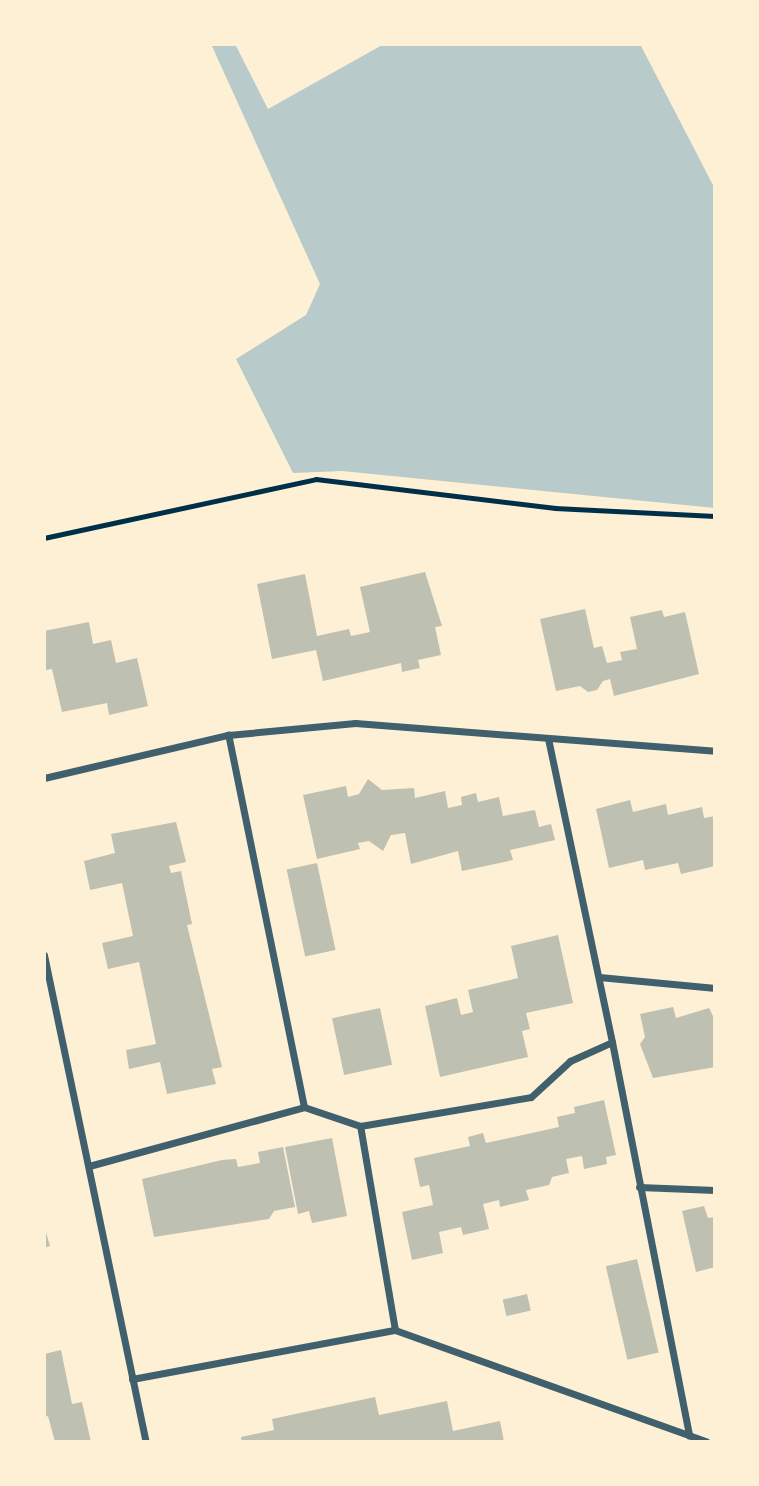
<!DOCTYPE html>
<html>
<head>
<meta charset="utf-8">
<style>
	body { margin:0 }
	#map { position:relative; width:759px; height:1486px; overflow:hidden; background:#fdf0d5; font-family:"Fira Sans Condensed",sans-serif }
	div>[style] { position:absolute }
	.green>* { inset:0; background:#b9caca }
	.building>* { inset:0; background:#bec0b2; transform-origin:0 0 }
	.path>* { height:4.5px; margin:-2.25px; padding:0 2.25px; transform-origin:2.25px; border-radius:2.25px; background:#003049 }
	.minor>* { height:7px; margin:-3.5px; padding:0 3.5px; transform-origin:3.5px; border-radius:3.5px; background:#3f606c }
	span { translate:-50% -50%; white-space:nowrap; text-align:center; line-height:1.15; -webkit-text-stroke:5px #fdf0d5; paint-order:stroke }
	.frame { position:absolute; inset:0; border:46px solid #fdf0d5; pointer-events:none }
</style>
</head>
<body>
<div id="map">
	<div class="green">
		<div style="clip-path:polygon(211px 44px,235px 44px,268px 109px,384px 44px,640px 44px,715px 189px,715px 508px,342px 471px,293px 473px,236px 359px,306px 315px,320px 284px)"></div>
	</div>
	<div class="building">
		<div style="clip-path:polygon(425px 572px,442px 626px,435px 627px,441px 655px,418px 660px,420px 668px,402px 672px,401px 663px,323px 681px,316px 650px,272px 659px,257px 584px,305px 574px,317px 636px,349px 629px,351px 636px,370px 632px,360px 587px)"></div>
		<div style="clip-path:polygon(585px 609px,594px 648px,602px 646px,607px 663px,622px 660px,620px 652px,637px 649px,630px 617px,662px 610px,664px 617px,685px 612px,699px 674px,614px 696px,610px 679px,603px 681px,597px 690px,588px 692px,580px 686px,556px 691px,540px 619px)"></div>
		<div style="clip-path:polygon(89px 622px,93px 644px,111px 640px,116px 663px,137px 658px,148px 706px,109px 715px,107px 703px,62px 712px,52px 669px,45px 670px,44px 631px)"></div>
		<div style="clip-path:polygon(368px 779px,382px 790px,414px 788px,415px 798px,445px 791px,448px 808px,462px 805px,461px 797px,476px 793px,478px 802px,499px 797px,503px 816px,535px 810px,539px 827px,551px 824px,555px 840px,510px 850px,513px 860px,462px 871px,458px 851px,411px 864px,405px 833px,391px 835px,383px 851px,369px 841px,358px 843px,360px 849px,317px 859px,303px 795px,346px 786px,348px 797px,359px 794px)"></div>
		<div style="clip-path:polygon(630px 800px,633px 812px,666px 804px,668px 815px,702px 807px,704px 818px,715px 816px,715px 866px,681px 874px,678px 863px,645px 870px,643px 860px,609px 868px,596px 809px)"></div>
		<div style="clip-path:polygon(176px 822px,186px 862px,169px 866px,171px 873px,181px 871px,192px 924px,187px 925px,222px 1067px,212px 1069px,216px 1084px,167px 1094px,160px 1062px,129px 1069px,126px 1050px,156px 1044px,139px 962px,108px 969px,102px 943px,133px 936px,122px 883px,90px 890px,84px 861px,115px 853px,111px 834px)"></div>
		<div style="left:317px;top:863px;width:89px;height:31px;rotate:78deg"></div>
		<div style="clip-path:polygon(558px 935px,573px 1003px,526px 1013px,530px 1029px,522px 1031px,528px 1057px,440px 1077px,425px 1006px,457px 998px,461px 1015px,473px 1012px,468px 990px,518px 978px,511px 946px)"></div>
		<div style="clip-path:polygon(673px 1007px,676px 1018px,709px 1008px,715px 1020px,715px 1067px,653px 1078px,640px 1044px,645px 1037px,640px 1014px)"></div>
		<div style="left:380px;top:1008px;width:58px;height:49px;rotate:78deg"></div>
		<div style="clip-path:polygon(604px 1100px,616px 1155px,606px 1157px,607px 1164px,584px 1169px,582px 1156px,566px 1159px,569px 1173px,552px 1177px,549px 1185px,526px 1190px,529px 1200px,500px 1207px,499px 1200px,483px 1204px,489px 1229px,463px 1235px,461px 1227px,439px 1232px,443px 1253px,412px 1260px,402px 1212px,433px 1205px,429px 1185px,420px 1187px,414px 1158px,470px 1146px,468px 1137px,483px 1133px,486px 1143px,559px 1127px,557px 1117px,575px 1113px,574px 1107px)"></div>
		<div style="clip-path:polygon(332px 1138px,347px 1216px,312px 1223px,309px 1211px,298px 1214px,285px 1147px)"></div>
		<div style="clip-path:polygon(283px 1147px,295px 1207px,274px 1211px,269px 1219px,154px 1237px,142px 1179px,222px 1160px,236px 1159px,238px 1167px,260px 1163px,258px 1152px)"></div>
		<div style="clip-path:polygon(704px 1206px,708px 1218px,715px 1217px,715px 1267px,696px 1272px,682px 1211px)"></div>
		<div style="clip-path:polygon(44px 1226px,50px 1246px,44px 1248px)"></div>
		<div style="left:637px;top:1259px;width:96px;height:32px;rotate:77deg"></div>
		<div style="left:527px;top:1294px;width:17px;height:25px;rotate:77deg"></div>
		<div style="clip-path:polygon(61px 1350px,72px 1404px,82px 1402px,91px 1442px,55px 1442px,48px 1416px,44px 1417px,44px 1354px)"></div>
		<div style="clip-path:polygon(375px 1397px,379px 1415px,447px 1401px,453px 1431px,500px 1421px,504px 1442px,242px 1442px,241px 1437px,274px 1430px,272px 1419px)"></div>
	</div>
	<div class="path">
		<div style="left:44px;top:538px;width:278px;rotate:-12.2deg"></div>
		<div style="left:316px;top:479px;width:241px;rotate:6.9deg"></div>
		<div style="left:555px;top:508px;width:160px;rotate:2.9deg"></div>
	</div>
	<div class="minor">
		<div style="left:44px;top:778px;width:189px;rotate:-13.2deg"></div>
		<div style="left:228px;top:735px;width:128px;rotate:-5.4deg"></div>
		<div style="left:355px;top:723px;width:361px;rotate:4.4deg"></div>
		<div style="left:44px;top:955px;width:498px;rotate:78.2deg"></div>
		<div style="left:599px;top:977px;width:117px;rotate:5.4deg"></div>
		<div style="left:612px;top:1042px;width:401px;rotate:78.9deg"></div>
		<div style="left:304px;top:1107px;width:59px;rotate:18.7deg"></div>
		<div style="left:89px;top:1166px;width:223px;rotate:-15.3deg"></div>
		<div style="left:304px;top:1107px;width:380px;rotate:-101.5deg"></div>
		<div style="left:639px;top:1187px;width:76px;rotate:2.3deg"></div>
		<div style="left:395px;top:1330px;width:207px;rotate:-99.7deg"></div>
		<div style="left:360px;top:1126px;width:173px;rotate:-9.6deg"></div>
		<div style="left:531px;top:1097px;width:53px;rotate:-42.7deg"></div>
		<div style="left:570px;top:1061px;width:46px;rotate:-24.3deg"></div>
		<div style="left:612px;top:1042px;width:310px;rotate:-101.9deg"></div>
		<div style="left:132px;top:1379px;width:268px;rotate:-10.6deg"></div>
		<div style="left:395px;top:1330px;width:331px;rotate:19.7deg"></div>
	</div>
	<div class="frame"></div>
</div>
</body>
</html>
